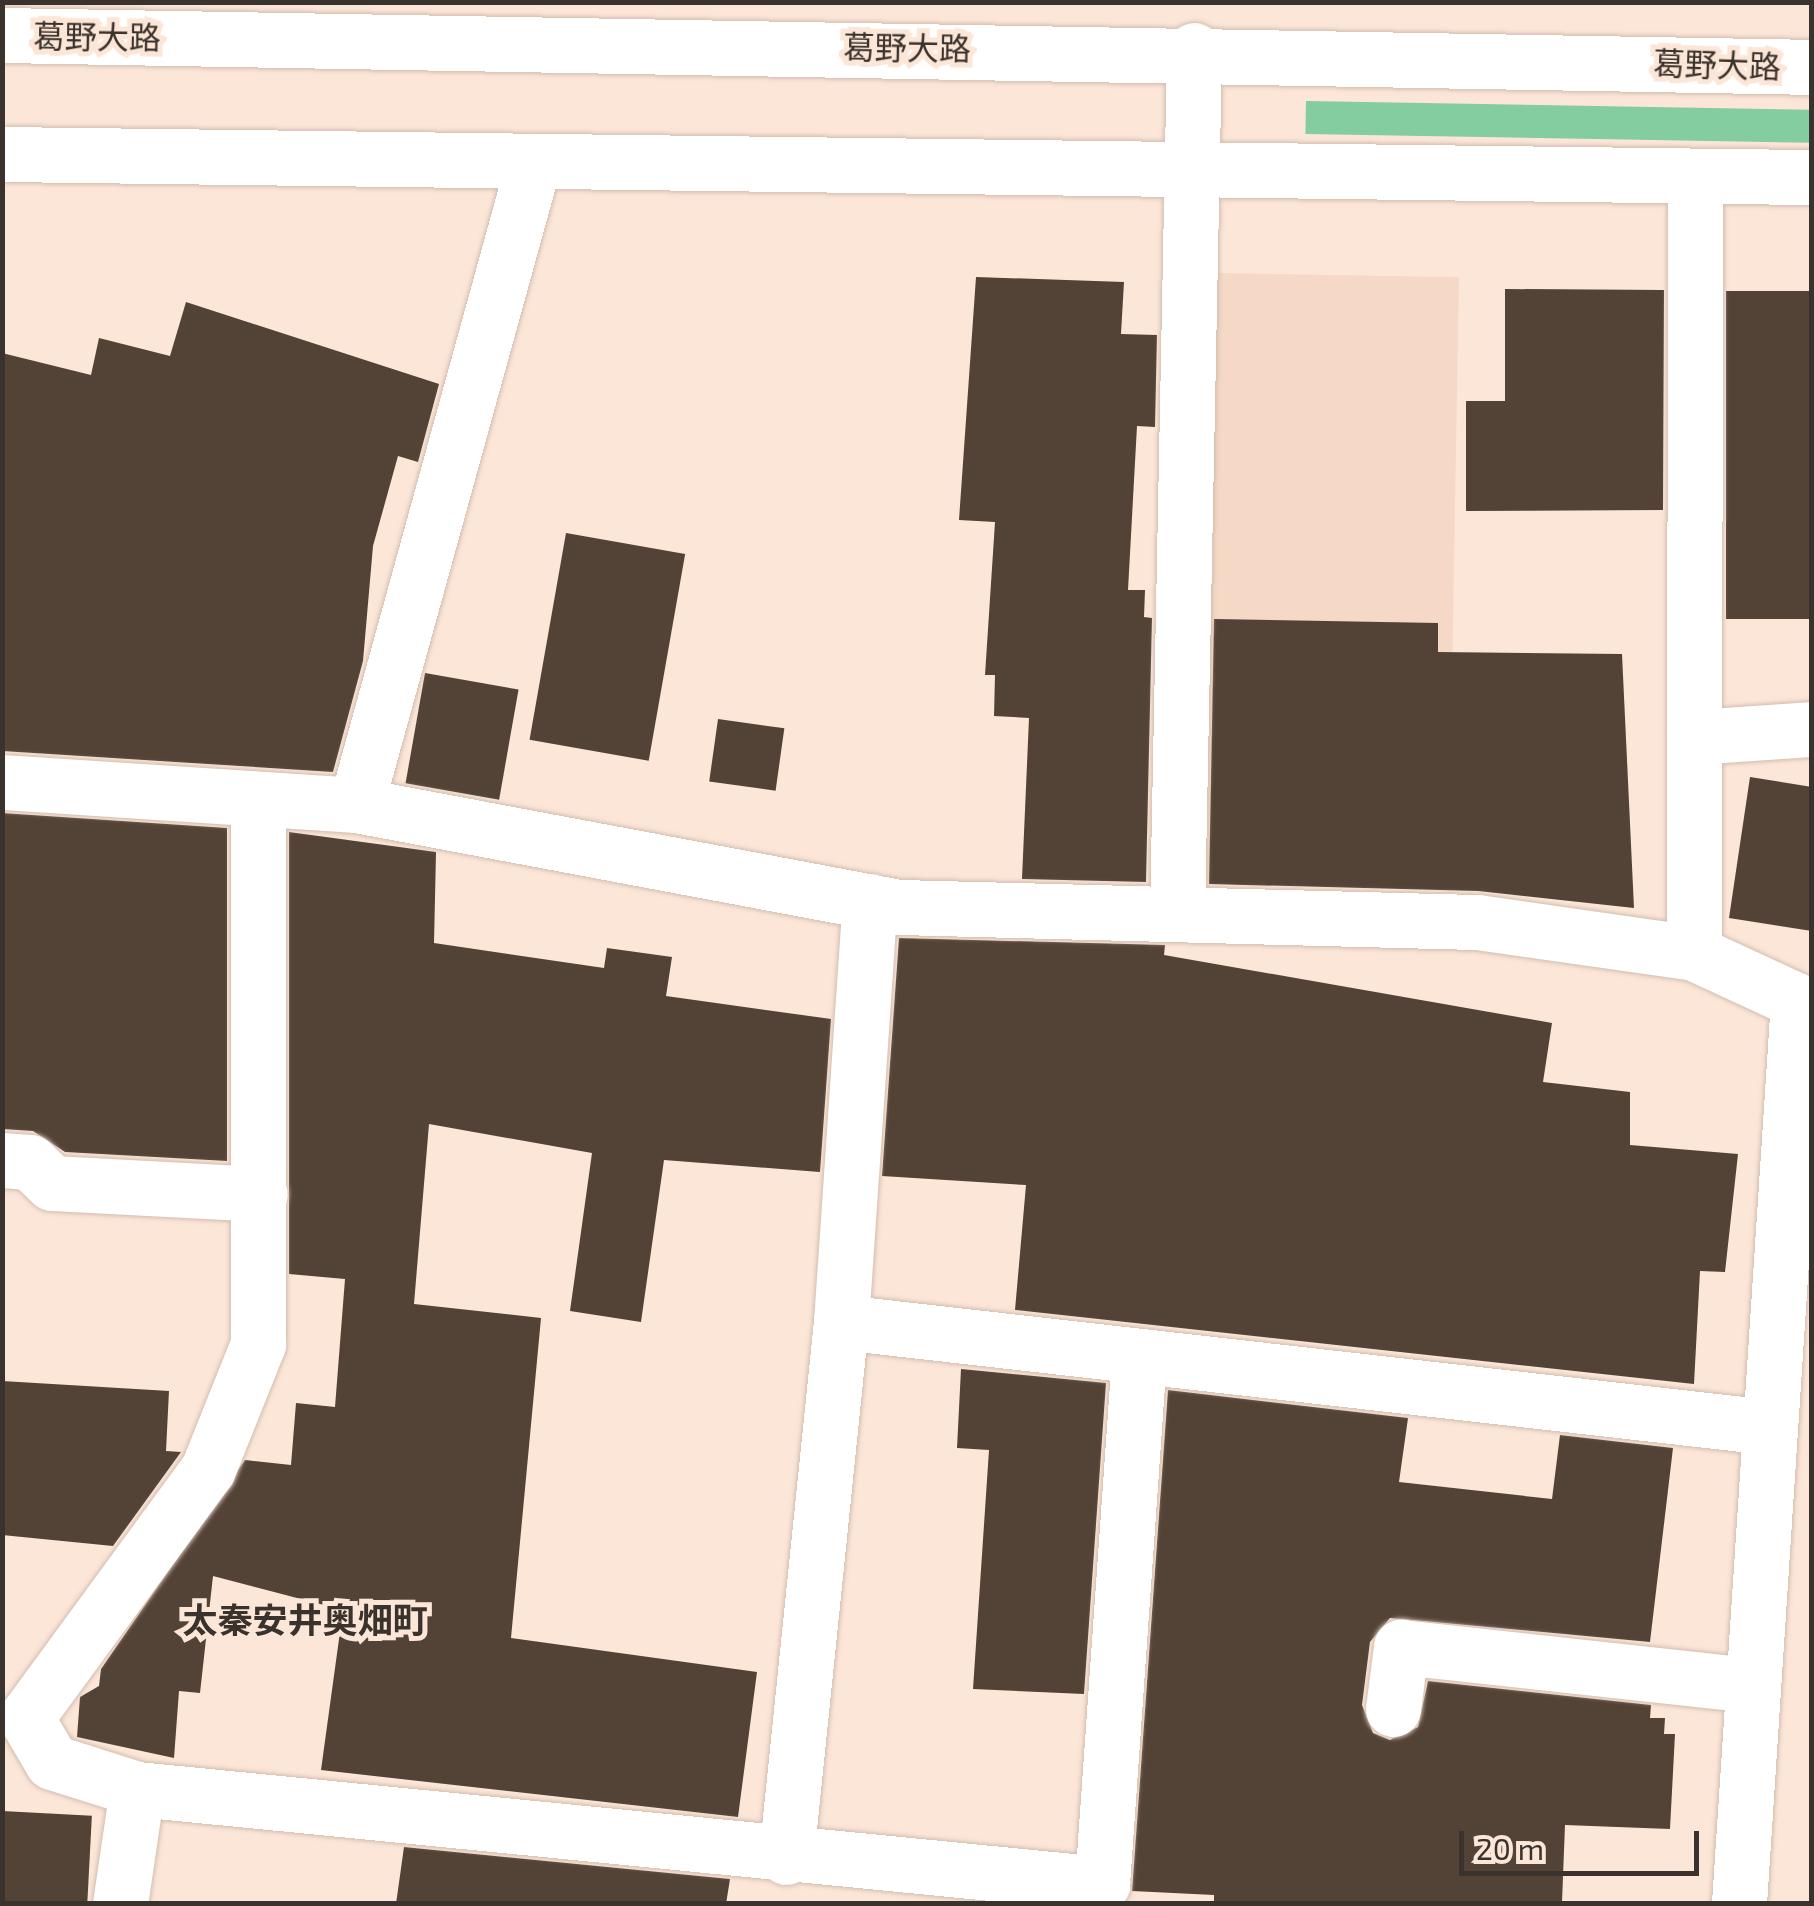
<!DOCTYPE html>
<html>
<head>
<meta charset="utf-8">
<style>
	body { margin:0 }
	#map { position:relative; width:1814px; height:1906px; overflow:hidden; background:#fce6d7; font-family:"Exo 2","Noto Sans JP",sans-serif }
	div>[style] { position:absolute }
	.built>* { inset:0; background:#f5d8c5; transform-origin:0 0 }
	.green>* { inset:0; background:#83cda1; transform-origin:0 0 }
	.building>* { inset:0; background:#534236; transform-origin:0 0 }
	.roads { filter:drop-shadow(0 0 2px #d2bdaf) drop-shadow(0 0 2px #d2bdaf) }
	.minor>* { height:55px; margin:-27.5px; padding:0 27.5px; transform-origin:27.5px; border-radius:27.5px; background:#fff }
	span { translate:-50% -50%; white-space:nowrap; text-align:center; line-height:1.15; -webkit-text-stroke:10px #fce6d7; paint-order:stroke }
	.street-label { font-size:32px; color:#3a322c }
	.neighbourhood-label { font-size:35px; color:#3a322c; font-weight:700 }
	.frame { position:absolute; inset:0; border:5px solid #3a322c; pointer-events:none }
	.scale { position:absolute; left:1459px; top:1831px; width:240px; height:45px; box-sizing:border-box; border:5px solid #3a322c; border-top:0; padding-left:12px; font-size:30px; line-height:35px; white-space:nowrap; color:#3a322c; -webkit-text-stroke:8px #fce6d7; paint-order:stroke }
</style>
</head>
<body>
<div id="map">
	<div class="built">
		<div style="left:1215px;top:273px;width:244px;height:611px;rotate:1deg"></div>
	</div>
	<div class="green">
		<div style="left:1306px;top:101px;width:505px;height:33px;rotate:1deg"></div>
	</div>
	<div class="building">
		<div style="clip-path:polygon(976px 277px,1124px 282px,1121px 334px,1157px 335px,1155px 427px,1137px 426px,1128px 590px,1145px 590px,1144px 617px,1152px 618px,1146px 882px,1022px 879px,1029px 718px,994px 716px,995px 675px,985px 675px,995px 522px,959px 520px)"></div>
		<div style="clip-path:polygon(1505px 289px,1664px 290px,1663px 510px,1466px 511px,1466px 401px,1505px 401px)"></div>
		<div style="left:1726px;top:291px;width:86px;height:328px"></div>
		<div style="clip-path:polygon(186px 302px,439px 384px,418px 462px,398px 456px,373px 546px,363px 661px,333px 772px,2px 751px,2px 353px,91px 375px,99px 338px,170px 356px)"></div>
		<div style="left:566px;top:533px;width:121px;height:210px;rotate:10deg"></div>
		<div style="clip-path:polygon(1214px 619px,1438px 623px,1438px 652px,1622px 654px,1634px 908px,1478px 891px,1209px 884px)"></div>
		<div style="left:425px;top:673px;width:95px;height:112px;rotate:10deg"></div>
		<div style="left:718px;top:719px;width:67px;height:63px;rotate:8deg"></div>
		<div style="clip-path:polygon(1750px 777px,1812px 787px,1812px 931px,1729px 918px)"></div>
		<div style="clip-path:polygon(2px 813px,227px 828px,227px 1161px,65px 1152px,33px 1131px,2px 1129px)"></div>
		<div style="clip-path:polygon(289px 832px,436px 852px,434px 943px,604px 968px,607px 948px,672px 957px,666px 996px,831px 1019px,820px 1172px,664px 1160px,641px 1322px,570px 1311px,592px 1153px,429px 1124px,414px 1304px,541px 1318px,511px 1638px,757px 1672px,738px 1817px,321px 1770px,343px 1610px,213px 1576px,200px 1693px,179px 1691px,174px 1758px,77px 1737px,80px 1697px,99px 1686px,101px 1669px,245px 1460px,291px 1465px,296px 1403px,335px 1407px,345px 1279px,289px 1274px)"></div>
		<div style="clip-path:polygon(899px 938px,1165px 945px,1164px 955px,1552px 1023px,1543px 1082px,1630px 1092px,1630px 1145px,1738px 1154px,1725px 1272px,1700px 1271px,1694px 1384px,1015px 1310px,1026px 1185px,882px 1176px)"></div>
		<div style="clip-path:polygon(961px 1369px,1106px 1383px,1084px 1694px,973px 1689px,989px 1450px,957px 1448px)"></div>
		<div style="clip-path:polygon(2px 1381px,169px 1391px,166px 1451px,181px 1452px,113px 1546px,2px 1535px)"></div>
		<div style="clip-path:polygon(1168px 1390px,1408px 1418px,1399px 1482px,1552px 1499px,1560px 1435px,1673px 1448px,1650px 1642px,1390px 1618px,1370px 1642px,1362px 1705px,1373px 1733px,1390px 1740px,1418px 1727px,1428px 1681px,1651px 1705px,1650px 1718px,1665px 1718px,1664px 1734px,1675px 1734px,1670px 1829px,1565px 1825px,1562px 1902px,1214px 1904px,1214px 1895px,1132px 1891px)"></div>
		<div style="left:2px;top:1811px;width:90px;height:93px;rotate:3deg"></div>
		<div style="clip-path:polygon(404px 1847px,730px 1879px,726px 1904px,396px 1904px)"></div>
	</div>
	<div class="roads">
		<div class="minor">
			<div style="left:2px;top:35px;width:1810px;rotate:1.01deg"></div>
			<div style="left:2px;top:154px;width:1810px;rotate:0.73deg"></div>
			<div style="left:1694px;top:737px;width:118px;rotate:-3.9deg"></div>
			<div style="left:2px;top:782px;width:355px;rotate:3.7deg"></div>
			<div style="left:356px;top:805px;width:552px;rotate:10.64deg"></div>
			<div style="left:899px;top:907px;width:578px;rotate:1.49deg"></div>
			<div style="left:1477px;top:922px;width:219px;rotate:8.1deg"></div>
			<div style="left:1694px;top:953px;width:115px;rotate:24.8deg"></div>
			<div style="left:1798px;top:1001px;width:905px;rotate:93.74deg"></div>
			<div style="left:258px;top:799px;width:545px;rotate:90deg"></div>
			<div style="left:258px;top:1344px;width:135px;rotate:111.8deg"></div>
			<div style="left:208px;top:1469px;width:308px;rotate:126.2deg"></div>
			<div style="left:26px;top:1718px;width:51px;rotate:59.4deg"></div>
			<div style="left:52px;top:1762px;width:89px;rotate:17.6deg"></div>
			<div style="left:137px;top:1789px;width:970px;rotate:5.62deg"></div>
			<div style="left:1102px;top:1884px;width:529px;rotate:-85.99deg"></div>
			<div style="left:356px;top:805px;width:668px;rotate:-74.55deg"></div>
			<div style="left:1177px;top:914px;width:864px;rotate:-88.87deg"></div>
			<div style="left:1694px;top:953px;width:776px;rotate:-89.93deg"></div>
			<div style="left:2px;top:1160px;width:28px;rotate:4deg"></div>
			<div style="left:30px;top:1162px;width:30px;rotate:44deg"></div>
			<div style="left:52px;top:1183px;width:208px;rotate:3deg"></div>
			<div style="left:841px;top:1322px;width:934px;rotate:6.46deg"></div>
			<div style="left:1393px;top:1709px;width:63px;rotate:-82.6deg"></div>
			<div style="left:1401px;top:1647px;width:354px;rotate:6.2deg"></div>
			<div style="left:786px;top:1857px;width:538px;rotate:-84.13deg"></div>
			<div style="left:841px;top:1322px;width:422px;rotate:-86.1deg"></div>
			<div style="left:120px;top:1904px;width:116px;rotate:-81.6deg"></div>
		</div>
	</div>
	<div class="street-label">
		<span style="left:97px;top:36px;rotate:1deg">葛野大路</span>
		<span style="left:907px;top:47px;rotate:1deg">葛野大路</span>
		<span style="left:1717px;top:64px;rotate:2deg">葛野大路</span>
	</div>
	<div class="neighbourhood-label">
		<span style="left:305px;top:1619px">太秦安井奥畑町</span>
	</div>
	<div class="frame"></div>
	<div class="scale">20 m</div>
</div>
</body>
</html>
